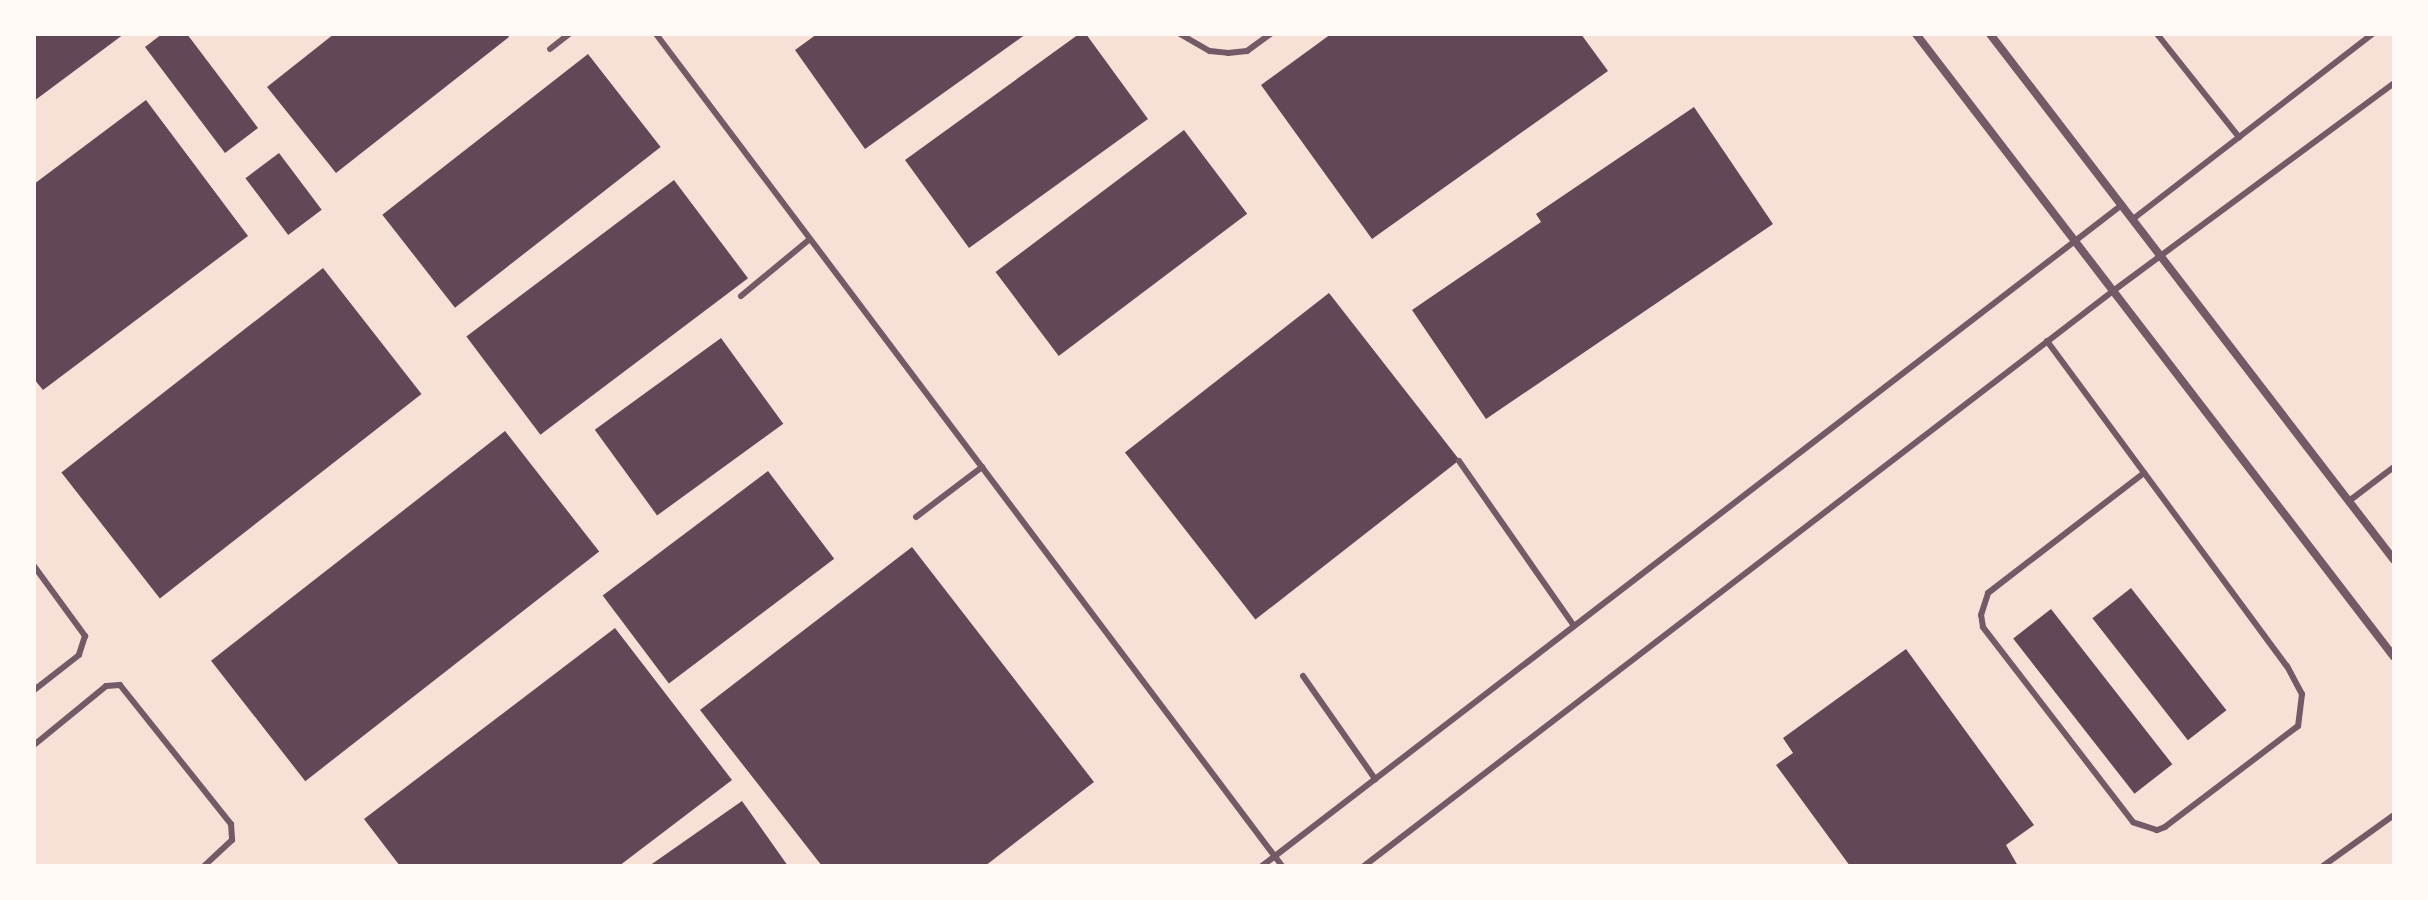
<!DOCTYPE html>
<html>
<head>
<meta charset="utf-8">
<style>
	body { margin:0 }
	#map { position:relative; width:2428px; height:900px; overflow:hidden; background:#f7e1d7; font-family:Overpass,sans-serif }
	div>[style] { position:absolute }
	.building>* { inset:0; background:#644757; transform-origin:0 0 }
	.service>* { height:6px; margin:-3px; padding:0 3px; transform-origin:3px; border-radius:3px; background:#755966 }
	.minor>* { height:8px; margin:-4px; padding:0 4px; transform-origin:4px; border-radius:4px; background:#755966 }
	span { translate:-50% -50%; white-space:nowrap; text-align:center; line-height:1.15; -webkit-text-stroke:8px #fffaf5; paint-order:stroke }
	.frame { position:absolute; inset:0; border:36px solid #fffaf5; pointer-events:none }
</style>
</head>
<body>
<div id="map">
	<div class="building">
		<div style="clip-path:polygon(34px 34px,124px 34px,34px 101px)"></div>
		<div style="clip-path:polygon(162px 34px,187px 34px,258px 128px,225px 153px,145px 47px)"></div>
		<div style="clip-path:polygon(334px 34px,507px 34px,509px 37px,336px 173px,267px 87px)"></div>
		<div style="clip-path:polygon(817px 34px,1026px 34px,865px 149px,795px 50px)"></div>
		<div style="clip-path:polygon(1079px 34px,1086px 34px,1148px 119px,969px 248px,905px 160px)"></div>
		<div style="clip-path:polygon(1331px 34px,1581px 34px,1608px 71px,1372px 239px,1261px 85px)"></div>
		<div style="left:588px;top:54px;width:118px;height:261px;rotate:52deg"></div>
		<div style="clip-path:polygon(146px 100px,248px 236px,43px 390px,34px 379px,34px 184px)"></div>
		<div style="clip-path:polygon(1694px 107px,1773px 224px,1486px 419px,1412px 310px,1541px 222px,1536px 214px)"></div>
		<div style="left:1184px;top:130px;width:105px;height:236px;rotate:53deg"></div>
		<div style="left:279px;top:153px;width:71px;height:42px;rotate:53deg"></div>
		<div style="left:674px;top:180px;width:123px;height:260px;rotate:53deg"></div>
		<div style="left:323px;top:268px;width:160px;height:332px;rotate:52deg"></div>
		<div style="left:1329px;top:293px;width:212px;height:259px;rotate:52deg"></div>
		<div style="left:721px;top:338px;width:106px;height:156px;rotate:54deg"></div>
		<div style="left:505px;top:431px;width:153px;height:373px;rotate:52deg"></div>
		<div style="left:768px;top:471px;width:110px;height:207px;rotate:53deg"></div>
		<div style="clip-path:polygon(912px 547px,1094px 782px,985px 866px,822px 866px,700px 710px)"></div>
		<div style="left:2131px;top:588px;width:155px;height:49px;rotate:52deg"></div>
		<div style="left:2051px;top:609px;width:197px;height:48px;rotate:52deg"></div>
		<div style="clip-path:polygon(615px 628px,732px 780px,619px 866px,400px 866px,364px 819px)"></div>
		<div style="clip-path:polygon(1906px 649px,2034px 825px,2006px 845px,2018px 866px,1850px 866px,1776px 765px,1793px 753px,1783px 738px)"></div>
		<div style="clip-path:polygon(742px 801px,788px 866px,649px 866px)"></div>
	</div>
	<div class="service">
		<div style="left:656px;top:34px;width:1041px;rotate:53.04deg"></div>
		<div style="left:1180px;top:34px;width:34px;rotate:30deg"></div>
		<div style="left:1210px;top:51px;width:18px;rotate:6deg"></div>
		<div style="left:1228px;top:53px;width:19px;rotate:-6deg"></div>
		<div style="left:1247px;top:51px;width:29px;rotate:-36deg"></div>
		<div style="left:2157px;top:34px;width:132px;rotate:51.5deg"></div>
		<div style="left:550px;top:49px;width:24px;rotate:-38deg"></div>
		<div style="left:2133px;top:219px;width:302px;rotate:-37.7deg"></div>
		<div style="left:741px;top:296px;width:89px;rotate:-39.6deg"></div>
		<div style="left:2047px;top:341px;width:404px;rotate:53.6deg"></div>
		<div style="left:2287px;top:666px;width:32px;rotate:62deg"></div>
		<div style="left:2302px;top:694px;width:32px;rotate:97deg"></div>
		<div style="left:2298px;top:726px;width:167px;rotate:142.8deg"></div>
		<div style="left:2165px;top:827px;width:9px;rotate:159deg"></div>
		<div style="left:2157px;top:830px;width:25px;rotate:-162deg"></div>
		<div style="left:2133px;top:822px;width:246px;rotate:-127.6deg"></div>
		<div style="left:1983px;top:627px;width:12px;rotate:-99deg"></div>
		<div style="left:1981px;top:615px;width:23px;rotate:-72deg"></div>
		<div style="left:1988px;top:593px;width:197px;rotate:-37.6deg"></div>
		<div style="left:1459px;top:461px;width:201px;rotate:55.1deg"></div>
		<div style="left:2349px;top:501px;width:56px;rotate:-37.1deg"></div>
		<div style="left:916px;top:517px;width:83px;rotate:-37.1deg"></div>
		<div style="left:34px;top:566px;width:87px;rotate:53.9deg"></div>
		<div style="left:85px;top:636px;width:20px;rotate:108deg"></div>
		<div style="left:79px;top:655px;width:57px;rotate:142.1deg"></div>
		<div style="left:1303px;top:676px;width:126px;rotate:55deg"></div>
		<div style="left:34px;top:745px;width:93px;rotate:-39.3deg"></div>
		<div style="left:106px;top:686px;width:14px;rotate:-4deg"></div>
		<div style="left:120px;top:685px;width:178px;rotate:51.4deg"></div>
		<div style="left:231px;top:824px;width:16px;rotate:86deg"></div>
		<div style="left:232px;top:840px;width:38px;rotate:137deg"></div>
		<div style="left:1262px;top:866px;width:1085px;rotate:-37.55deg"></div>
		<div style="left:1364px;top:866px;width:944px;rotate:-37.51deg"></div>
		<div style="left:2113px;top:291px;width:350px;rotate:-36.5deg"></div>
		<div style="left:2323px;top:866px;width:87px;rotate:-35.7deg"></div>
	</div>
	<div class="minor">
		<div style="left:1916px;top:34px;width:785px;rotate:52.5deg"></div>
		<div style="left:1990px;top:34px;width:663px;rotate:52.47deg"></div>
	</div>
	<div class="frame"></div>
</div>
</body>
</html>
